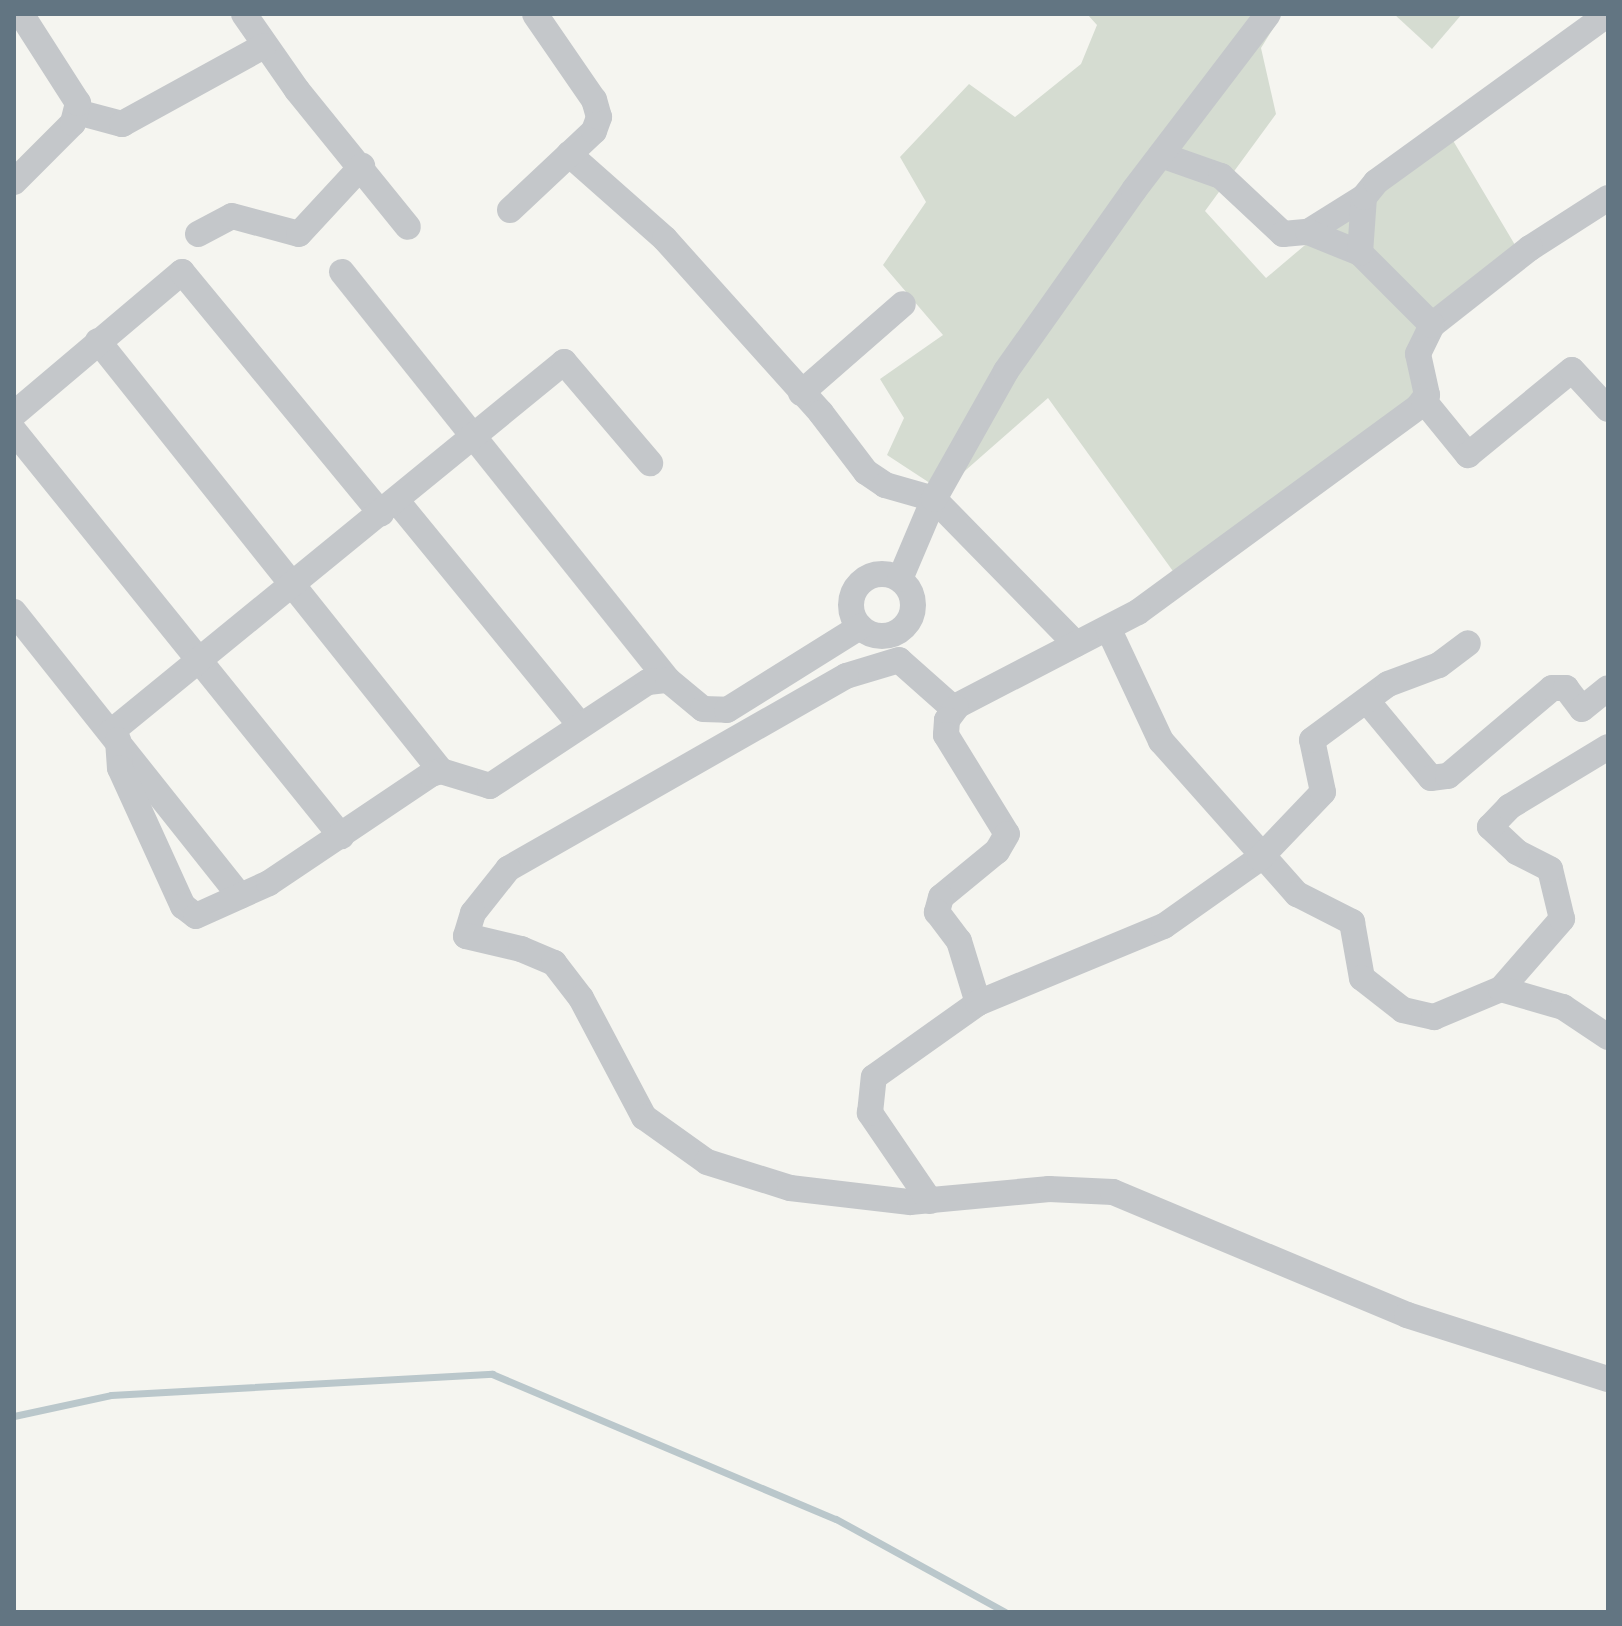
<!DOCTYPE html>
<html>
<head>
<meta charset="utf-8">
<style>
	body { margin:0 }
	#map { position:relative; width:1622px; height:1626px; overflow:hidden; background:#f5f5f0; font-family:"Exo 2",sans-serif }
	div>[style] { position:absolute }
	.green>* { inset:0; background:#d5dcd1 }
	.stream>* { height:7px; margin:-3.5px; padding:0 3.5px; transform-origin:3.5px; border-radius:3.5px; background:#bac7cb }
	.minor>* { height:26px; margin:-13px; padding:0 13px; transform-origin:13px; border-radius:13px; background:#c4c7ca }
	.minor>.ring { margin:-13px; padding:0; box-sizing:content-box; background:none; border:26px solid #c4c7ca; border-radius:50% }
	span { translate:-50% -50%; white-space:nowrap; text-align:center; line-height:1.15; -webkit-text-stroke:8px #fff; paint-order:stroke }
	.frame { position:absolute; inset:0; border:16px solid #627582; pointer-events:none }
</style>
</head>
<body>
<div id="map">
	<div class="green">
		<div style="clip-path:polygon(1087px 14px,1282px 14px,1261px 48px,1276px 114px,1205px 211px,1266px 278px,1445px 127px,1515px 245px,1423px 320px,1438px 390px,1175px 574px,1048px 398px,942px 491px,887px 455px,904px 418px,880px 379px,943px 335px,883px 265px,926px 202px,900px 157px,969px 84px,1015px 117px,1081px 64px,1097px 25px)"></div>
		<div style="clip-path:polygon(1394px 14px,1462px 14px,1432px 49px)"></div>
	</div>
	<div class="stream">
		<div style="left:14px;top:1416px;width:99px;rotate:-12.2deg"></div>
		<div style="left:111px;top:1395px;width:382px;rotate:-3.2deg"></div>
		<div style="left:492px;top:1374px;width:373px;rotate:22.9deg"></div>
		<div style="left:836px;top:1519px;width:193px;rotate:28.8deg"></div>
	</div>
	<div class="minor">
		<div style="left:244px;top:14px;width:93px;rotate:55.1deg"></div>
		<div style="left:297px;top:90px;width:176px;rotate:51deg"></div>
		<div style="left:77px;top:112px;width:47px;rotate:14.9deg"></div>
		<div style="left:122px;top:124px;width:162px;rotate:-28.8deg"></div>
		<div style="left:569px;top:154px;width:128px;rotate:41.5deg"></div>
		<div style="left:665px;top:239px;width:234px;rotate:48.1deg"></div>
		<div style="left:821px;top:413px;width:74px;rotate:52.7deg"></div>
		<div style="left:866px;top:472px;width:23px;rotate:34deg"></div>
		<div style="left:885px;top:485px;width:51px;rotate:15.9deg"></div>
		<div style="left:934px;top:499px;width:203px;rotate:45.6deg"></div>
		<div style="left:1161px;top:155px;width:64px;rotate:19.3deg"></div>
		<div style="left:1221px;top:176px;width:85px;rotate:43.1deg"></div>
		<div style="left:1283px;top:234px;width:25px;rotate:-5deg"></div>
		<div style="left:1308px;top:232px;width:66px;rotate:-32deg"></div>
		<div style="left:14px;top:182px;width:83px;rotate:-45deg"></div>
		<div style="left:73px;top:123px;width:21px;rotate:-76deg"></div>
		<div style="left:78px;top:103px;width:106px;rotate:-122.6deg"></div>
		<div style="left:1608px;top:198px;width:93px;rotate:147.3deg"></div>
		<div style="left:1530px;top:248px;width:125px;rotate:141.8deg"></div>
		<div style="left:1432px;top:325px;width:32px;rotate:116deg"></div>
		<div style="left:1418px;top:354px;width:42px;rotate:77.6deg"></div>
		<div style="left:1427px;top:395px;width:15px;rotate:127deg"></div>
		<div style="left:1418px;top:407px;width:347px;rotate:143.8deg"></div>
		<div style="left:1138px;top:612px;width:208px;rotate:152.6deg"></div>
		<div style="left:953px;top:708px;width:72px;rotate:-138.4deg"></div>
		<div style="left:899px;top:660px;width:55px;rotate:163.2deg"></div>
		<div style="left:846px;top:676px;width:389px;rotate:150.3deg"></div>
		<div style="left:508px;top:869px;width:56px;rotate:128.5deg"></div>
		<div style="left:473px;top:913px;width:24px;rotate:107deg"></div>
		<div style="left:466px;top:936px;width:57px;rotate:13.3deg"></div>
		<div style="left:521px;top:949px;width:36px;rotate:23deg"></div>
		<div style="left:554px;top:963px;width:44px;rotate:52.4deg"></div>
		<div style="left:581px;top:998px;width:135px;rotate:62.1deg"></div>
		<div style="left:644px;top:1117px;width:77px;rotate:35.5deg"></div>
		<div style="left:707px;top:1162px;width:87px;rotate:17.4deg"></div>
		<div style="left:790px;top:1188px;width:121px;rotate:6.7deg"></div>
		<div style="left:910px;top:1202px;width:140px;rotate:-5.3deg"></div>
		<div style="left:1049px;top:1189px;width:64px;rotate:2.7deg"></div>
		<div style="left:1113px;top:1192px;width:319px;rotate:22.7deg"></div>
		<div style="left:1407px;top:1315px;width:211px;rotate:17.7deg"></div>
		<div style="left:510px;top:210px;width:115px;rotate:-43.2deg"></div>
		<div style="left:594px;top:131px;width:15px;rotate:-70deg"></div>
		<div style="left:599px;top:117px;width:18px;rotate:-106deg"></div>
		<div style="left:594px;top:100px;width:104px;rotate:-124.5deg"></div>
		<div style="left:1308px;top:232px;width:56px;rotate:22deg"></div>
		<div style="left:198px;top:234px;width:38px;rotate:-28deg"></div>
		<div style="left:232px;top:216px;width:69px;rotate:15deg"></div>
		<div style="left:299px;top:234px;width:93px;rotate:-47.2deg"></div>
		<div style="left:342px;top:272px;width:522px;rotate:51.37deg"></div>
		<div style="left:1432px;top:325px;width:102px;rotate:-135deg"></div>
		<div style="left:1360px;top:253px;width:56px;rotate:-85.9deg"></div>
		<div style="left:1364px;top:197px;width:19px;rotate:-51deg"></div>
		<div style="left:1376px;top:182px;width:286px;rotate:-35.9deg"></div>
		<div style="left:98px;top:341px;width:550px;rotate:51.42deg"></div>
		<div style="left:801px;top:393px;width:135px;rotate:-41.1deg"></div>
		<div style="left:1424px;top:401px;width:70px;rotate:50.8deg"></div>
		<div style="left:1468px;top:455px;width:134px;rotate:-39.3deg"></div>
		<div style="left:1572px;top:370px;width:53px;rotate:47.3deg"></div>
		<div style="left:14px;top:414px;width:220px;rotate:-40.2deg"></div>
		<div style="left:182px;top:272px;width:313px;rotate:50.5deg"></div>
		<div style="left:14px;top:431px;width:521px;rotate:51.08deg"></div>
		<div style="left:396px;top:500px;width:291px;rotate:50.7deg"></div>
		<div class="ring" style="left:851px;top:574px;width:36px;height:36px"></div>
		<div style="left:900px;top:579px;width:87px;rotate:-67deg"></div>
		<div style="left:934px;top:499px;width:147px;rotate:-60.6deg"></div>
		<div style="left:1006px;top:371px;width:222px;rotate:-54.7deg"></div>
		<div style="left:1134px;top:190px;width:221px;rotate:-52.7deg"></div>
		<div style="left:14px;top:612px;width:363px;rotate:51.5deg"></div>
		<div style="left:1109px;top:630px;width:123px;rotate:64.9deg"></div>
		<div style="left:1161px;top:741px;width:205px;rotate:48.4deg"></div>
		<div style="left:1297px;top:894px;width:62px;rotate:27deg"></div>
		<div style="left:1352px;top:922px;width:57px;rotate:79.9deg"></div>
		<div style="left:1362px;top:978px;width:52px;rotate:38deg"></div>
		<div style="left:1403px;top:1010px;width:32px;rotate:13deg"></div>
		<div style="left:1434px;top:1017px;width:73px;rotate:-22.7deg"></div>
		<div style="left:1501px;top:989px;width:93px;rotate:-48.9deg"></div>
		<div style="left:1562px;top:919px;width:51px;rotate:-103.5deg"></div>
		<div style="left:1550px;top:869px;width:37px;rotate:-153deg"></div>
		<div style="left:1517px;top:852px;width:37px;rotate:-137deg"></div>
		<div style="left:1490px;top:827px;width:28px;rotate:-46deg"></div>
		<div style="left:1509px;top:807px;width:116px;rotate:-31.2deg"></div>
		<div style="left:1367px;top:701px;width:100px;rotate:50.3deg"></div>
		<div style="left:1431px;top:778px;width:17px;rotate:-7deg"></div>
		<div style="left:1448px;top:776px;width:136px;rotate:-40.2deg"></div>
		<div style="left:1552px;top:688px;width:14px"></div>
		<div style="left:1566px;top:688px;width:26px;rotate:53deg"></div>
		<div style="left:1582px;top:709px;width:33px;rotate:-39deg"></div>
		<div style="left:956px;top:708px;width:15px;rotate:127deg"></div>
		<div style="left:947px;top:720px;width:15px;rotate:94deg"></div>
		<div style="left:946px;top:735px;width:116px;rotate:58.4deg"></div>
		<div style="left:1007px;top:834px;width:20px;rotate:120deg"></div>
		<div style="left:997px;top:851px;width:72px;rotate:140.6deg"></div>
		<div style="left:941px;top:897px;width:16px;rotate:105deg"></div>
		<div style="left:937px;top:912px;width:36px;rotate:53deg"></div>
		<div style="left:959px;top:941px;width:65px;rotate:73deg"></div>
		<div style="left:111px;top:732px;width:585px;rotate:-39.24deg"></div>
		<div style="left:564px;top:362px;width:133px;rotate:49.6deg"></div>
		<div style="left:118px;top:740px;width:28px;rotate:86deg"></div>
		<div style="left:120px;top:768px;width:152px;rotate:65.5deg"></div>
		<div style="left:183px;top:906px;width:16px;rotate:38deg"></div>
		<div style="left:196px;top:916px;width:80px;rotate:-24.3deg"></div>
		<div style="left:269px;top:883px;width:195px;rotate:-33.9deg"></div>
		<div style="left:431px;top:774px;width:10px;rotate:-17deg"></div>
		<div style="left:441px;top:771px;width:51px;rotate:17deg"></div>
		<div style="left:490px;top:786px;width:189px;rotate:-33.4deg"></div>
		<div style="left:648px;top:682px;width:20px;rotate:-6deg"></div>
		<div style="left:668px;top:680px;width:45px;rotate:39.6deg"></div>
		<div style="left:703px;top:709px;width:24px;rotate:2deg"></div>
		<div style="left:727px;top:710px;width:157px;rotate:-32deg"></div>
		<div style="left:1501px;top:989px;width:65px;rotate:16.2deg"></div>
		<div style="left:1563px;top:1007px;width:54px;rotate:33.7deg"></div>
		<div style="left:930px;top:1201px;width:107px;rotate:-124.3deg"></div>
		<div style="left:870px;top:1113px;width:36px;rotate:-84deg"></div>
		<div style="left:874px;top:1077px;width:128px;rotate:-35.4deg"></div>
		<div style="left:978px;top:1003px;width:201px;rotate:-22.5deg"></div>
		<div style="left:1164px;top:926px;width:118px;rotate:-35.3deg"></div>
		<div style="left:1260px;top:858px;width:91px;rotate:-46.3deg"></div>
		<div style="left:1323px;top:792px;width:53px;rotate:-101.9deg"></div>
		<div style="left:1312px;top:740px;width:94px;rotate:-36.4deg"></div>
		<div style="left:1388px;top:684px;width:54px;rotate:-20.4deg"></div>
		<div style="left:1439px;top:665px;width:36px;rotate:-37deg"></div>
	</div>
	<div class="frame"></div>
</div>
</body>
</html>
